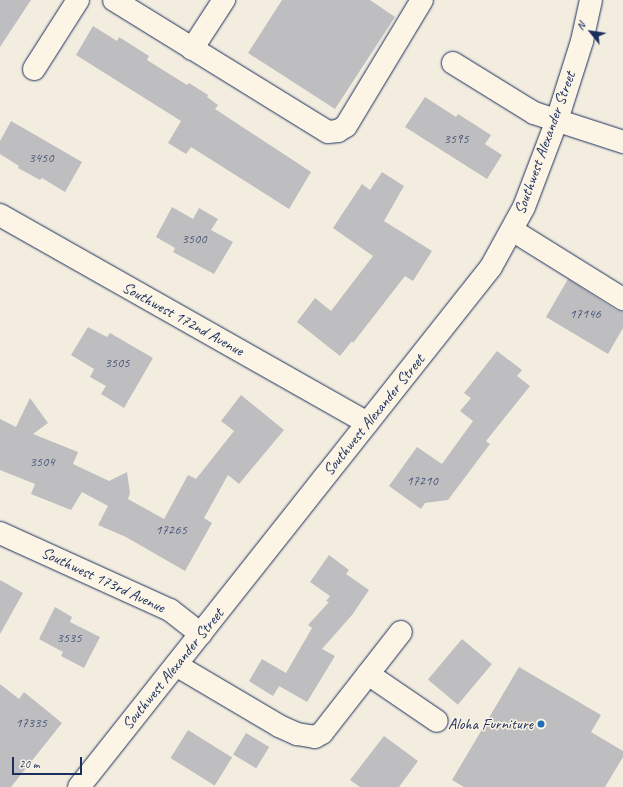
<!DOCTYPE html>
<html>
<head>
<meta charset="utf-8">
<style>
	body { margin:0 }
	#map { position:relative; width:623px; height:787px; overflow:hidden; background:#f3ede0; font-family:Caveat,sans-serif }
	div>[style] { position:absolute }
	.building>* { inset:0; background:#bebec0; transform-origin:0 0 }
	.roads { filter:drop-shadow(0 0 1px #1b2f5e) drop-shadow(0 0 1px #1b2f5e) }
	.minor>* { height:22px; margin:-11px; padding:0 11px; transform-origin:11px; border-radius:11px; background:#fcf5e5 }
	.dots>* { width:11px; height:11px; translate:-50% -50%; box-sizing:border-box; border:2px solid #fcf5e5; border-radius:50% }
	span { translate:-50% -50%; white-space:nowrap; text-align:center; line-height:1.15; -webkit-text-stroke:3px #fcf5e5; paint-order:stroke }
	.number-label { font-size:14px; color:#445376 }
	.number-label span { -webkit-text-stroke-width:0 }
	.street-label { font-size:16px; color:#1b2f5e }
	.poi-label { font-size:16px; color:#1b2f5e }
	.right { translate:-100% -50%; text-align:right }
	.north { position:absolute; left:571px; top:12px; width:40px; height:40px; -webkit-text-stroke:3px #fcf5e5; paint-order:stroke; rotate:300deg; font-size:11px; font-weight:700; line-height:16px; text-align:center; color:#1b2f5e }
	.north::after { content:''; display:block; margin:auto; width:14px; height:18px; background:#1b2f5e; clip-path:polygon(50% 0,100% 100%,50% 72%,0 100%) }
	.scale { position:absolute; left:12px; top:757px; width:70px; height:18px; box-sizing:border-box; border:2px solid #1b2f5e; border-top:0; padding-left:5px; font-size:12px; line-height:14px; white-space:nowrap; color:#1b2f5e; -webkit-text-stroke:3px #fcf5e5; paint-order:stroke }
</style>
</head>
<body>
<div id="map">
	<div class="building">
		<div style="clip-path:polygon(0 0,31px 0,0 47px)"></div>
		<div style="clip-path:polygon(282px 0,370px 0,395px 17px,335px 109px,248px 53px)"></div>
		<div style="clip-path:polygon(93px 26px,117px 41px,119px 37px,149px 56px,147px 60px,187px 85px,189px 83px,208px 95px,207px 97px,218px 105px,215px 109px,311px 172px,289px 209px,191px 147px,186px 154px,168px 143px,181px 121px,76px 55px)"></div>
		<div style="clip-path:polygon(425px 97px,456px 117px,458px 114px,491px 135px,485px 144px,502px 155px,487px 179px,405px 127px)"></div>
		<div style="clip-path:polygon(11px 121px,82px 162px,65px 192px,42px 178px,40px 180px,18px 168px,19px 166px,0 154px,0 141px)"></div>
		<div style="clip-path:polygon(382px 172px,404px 186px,384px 221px,432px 251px,413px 281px,405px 276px,353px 343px,352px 341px,340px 356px,297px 322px,315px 298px,331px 311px,373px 256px,333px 228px,362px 184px,370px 190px)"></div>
		<div style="clip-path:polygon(172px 207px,193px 219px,199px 208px,218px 219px,211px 230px,233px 242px,214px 274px,173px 252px,175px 248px,156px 237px)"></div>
		<div style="clip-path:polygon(568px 279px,616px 310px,623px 312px,623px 328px,608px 354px,546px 317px)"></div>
		<div style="clip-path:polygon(88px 327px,107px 337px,110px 333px,153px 358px,124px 408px,101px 394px,106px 386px,90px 377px,94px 369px,71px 355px)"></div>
		<div style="clip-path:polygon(497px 351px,522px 370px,517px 376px,530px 386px,486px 441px,490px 444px,448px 500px,425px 503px,421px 509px,389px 486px,417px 447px,442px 464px,473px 421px,460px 411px,471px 398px,464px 393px)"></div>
		<div style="clip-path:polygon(241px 395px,284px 430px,239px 484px,228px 475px,204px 518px,212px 523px,185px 571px,126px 537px,98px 525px,108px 506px,82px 492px,71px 510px,31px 494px,35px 484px,0 470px,0 419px,16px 427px,30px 398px,48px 423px,33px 434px,78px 452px,73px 464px,109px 481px,127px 472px,130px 493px,128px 499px,164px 519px,188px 475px,196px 479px,234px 431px,221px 421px)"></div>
		<div style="clip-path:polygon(329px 555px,349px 570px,346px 574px,369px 590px,352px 615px,322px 649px,335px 656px,307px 702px,279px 686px,281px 683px,273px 696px,249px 681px,262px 659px,286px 673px,312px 628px,308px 625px,329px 602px,326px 601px,330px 596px,310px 582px)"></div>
		<div style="clip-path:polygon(0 580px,23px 593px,0 634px)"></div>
		<div style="clip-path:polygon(55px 607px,72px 617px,70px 622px,100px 637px,84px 668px,61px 656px,63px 652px,39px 639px)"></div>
		<div style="left:462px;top:639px;width:39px;height:53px;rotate:40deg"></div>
		<div style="clip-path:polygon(519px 667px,601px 715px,591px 732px,623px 751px,623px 757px,605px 787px,464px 787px,452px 780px)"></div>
		<div style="clip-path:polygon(0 684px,19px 699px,24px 692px,62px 723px,11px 787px,0 787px)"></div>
		<div style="left:188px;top:730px;width:52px;height:33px;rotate:32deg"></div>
		<div style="left:246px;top:733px;width:27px;height:25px;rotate:31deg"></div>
		<div style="clip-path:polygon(384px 736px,418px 761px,399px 787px,360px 787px,350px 780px)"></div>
	</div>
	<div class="roads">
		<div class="minor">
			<div style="left:114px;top:0;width:251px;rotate:31.7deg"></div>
			<div style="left:328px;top:132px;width:10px;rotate:-6deg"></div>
			<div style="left:338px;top:131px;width:9px;rotate:-32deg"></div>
			<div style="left:346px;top:126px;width:147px;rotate:-58.9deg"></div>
			<div style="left:192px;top:49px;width:59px;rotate:-56.9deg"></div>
			<div style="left:453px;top:63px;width:95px;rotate:31.7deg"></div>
			<div style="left:534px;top:113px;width:94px;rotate:18deg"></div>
			<div style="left:34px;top:69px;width:82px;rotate:-57.5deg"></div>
			<div style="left:0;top:215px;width:422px;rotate:29.5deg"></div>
			<div style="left:512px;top:230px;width:131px;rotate:31.9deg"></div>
			<div style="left:0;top:533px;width:187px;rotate:24.4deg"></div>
			<div style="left:170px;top:610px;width:39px;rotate:38deg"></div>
			<div style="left:176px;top:665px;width:120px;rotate:30.6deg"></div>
			<div style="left:279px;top:726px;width:20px;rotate:24deg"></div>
			<div style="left:297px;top:734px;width:18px;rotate:9deg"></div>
			<div style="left:315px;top:737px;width:8px;rotate:-30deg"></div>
			<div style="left:322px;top:733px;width:128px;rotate:-52deg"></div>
			<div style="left:368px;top:674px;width:83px;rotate:34.3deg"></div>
			<div style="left:79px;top:787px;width:663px;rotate:-51.61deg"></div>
			<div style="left:491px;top:267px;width:68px;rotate:-61.2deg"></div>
			<div style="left:524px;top:207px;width:93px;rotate:-69.2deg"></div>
			<div style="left:557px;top:120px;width:83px;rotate:-72.4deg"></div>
			<div style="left:582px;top:41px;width:42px;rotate:-77.6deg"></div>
		</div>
	</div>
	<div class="dots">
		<div style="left:541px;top:724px;background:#1f6fb2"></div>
	</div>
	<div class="number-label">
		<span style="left:456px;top:139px">3595</span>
		<span style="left:41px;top:158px">3450</span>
		<span style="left:194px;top:239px">3500</span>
		<span style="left:585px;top:314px">17146</span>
		<span style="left:117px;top:363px">3505</span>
		<span style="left:42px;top:462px">3504</span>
		<span style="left:422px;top:481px">17210</span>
		<span style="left:171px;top:530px">17265</span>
		<span style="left:69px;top:638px">3535</span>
		<span style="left:31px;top:723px">17335</span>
	</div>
	<div class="street-label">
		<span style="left:545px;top:143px;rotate:-70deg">Southwest Alexander Street</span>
		<span style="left:183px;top:319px;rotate:29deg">Southwest 172nd Avenue</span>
		<span style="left:374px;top:415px;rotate:-51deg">Southwest Alexander Street</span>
		<span style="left:103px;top:580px;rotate:25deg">Southwest 173rd Avenue</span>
		<span style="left:173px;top:669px;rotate:-51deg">Southwest Alexander Street</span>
	</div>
	<div class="poi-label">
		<span class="right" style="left:533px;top:724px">Aloha Furniture</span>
	</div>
	<div class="north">N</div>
	<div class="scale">20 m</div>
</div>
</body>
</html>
